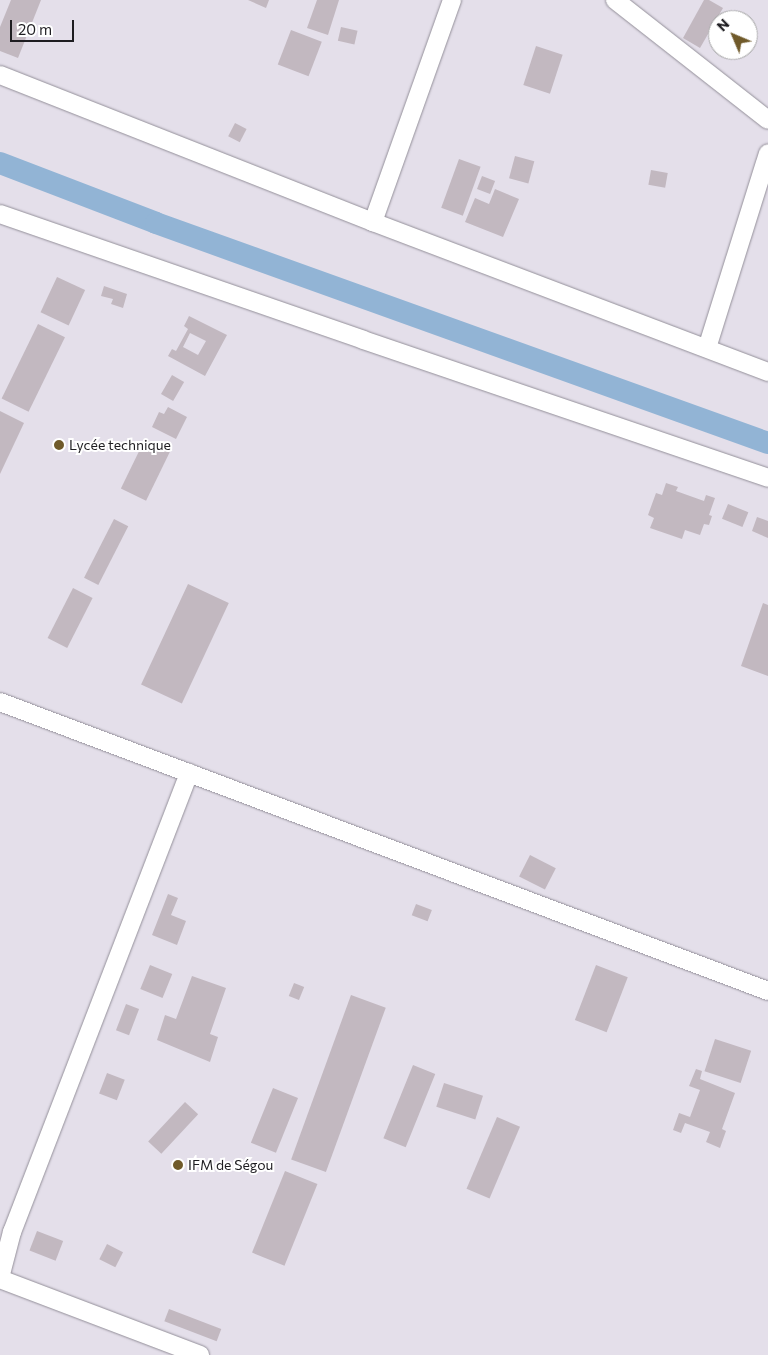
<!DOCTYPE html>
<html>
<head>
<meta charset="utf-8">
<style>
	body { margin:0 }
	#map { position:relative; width:768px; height:1355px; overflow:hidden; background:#e4dfea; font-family:Commissioner,sans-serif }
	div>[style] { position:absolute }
	.canal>* { height:22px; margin:-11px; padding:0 11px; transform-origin:11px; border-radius:11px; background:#92b4d5 }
	.building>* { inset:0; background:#c2b8c0; transform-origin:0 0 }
	.roads { filter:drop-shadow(0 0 1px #938f99) drop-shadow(0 0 1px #938f99) }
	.minor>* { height:18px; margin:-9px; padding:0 9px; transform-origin:9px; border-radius:9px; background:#fff }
	.dots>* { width:14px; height:14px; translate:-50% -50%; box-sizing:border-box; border:2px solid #fff; border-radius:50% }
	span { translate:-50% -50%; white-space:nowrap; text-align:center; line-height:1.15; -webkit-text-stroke:4px #fff; paint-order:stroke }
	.poi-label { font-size:14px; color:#1e1d21 }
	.left { translate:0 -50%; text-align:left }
	.north { position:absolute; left:708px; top:10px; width:50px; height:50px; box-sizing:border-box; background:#fff; border:1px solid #a5a5a6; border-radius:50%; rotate:315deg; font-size:14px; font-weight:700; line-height:20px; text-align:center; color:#1e1d21 }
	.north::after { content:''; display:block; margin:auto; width:18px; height:22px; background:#705a2a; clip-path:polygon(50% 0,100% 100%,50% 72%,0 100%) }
	.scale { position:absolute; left:10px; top:20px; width:64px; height:22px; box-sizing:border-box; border:2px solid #1e1d21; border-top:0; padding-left:6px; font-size:15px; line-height:18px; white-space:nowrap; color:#1e1d21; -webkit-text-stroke:4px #fff; paint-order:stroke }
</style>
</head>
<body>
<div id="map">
	<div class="canal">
		<div style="left:0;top:163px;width:167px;rotate:21deg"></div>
		<div style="left:156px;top:223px;width:650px;rotate:19.77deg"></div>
	</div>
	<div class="building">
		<div style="clip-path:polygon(11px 0,41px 0,18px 58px,0 51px,0 27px)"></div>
		<div style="clip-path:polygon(248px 0,269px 0,266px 8px)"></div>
		<div style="clip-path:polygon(317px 0,339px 0,328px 35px,307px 28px)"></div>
		<div style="clip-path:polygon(704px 0,709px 0,723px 8px,700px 48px,683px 38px)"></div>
		<div style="left:341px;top:27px;width:17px;height:14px;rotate:13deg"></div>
		<div style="left:291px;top:30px;width:33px;height:37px;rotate:21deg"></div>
		<div style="left:536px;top:46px;width:28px;height:41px;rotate:18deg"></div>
		<div style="left:235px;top:123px;width:13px;height:15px;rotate:27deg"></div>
		<div style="left:515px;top:156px;width:20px;height:23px;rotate:15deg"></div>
		<div style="left:459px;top:159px;width:23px;height:52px;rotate:20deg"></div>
		<div style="left:651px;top:170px;width:17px;height:15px;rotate:10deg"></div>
		<div style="left:482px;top:176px;width:14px;height:14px;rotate:21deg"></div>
		<div style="clip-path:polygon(495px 189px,519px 199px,503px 237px,465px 222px,475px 198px,489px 204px)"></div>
		<div style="left:57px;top:277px;width:31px;height:39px;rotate:25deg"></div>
		<div style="clip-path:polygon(104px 286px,127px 294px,123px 308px,111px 304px,113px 299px,101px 296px)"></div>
		<div style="clip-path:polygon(evenodd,189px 316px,227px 335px,205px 376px,168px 356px,172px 349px,176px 351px,188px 329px,184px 326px,189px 316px,190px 333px,206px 341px,198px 355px,183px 347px,190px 333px)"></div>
		<div style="left:38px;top:324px;width:30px;height:83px;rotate:26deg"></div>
		<div style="left:172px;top:375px;width:14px;height:22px;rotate:30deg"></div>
		<div style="clip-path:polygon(168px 407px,187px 417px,176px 439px,152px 427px,159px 412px,164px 414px)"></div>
		<div style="clip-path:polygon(0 411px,24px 423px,0 474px)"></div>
		<div style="left:145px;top:439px;width:28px;height:55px;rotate:26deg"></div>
		<div style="clip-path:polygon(666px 483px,678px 487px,676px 491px,704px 501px,706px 495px,715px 498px,709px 515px,712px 516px,709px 525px,704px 524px,700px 535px,685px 530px,682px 539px,650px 528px,654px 518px,648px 515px,656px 493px,662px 495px)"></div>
		<div style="left:728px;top:504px;width:22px;height:16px;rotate:22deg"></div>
		<div style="clip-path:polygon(757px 517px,768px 521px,768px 538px,752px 531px)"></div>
		<div style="left:114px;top:519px;width:16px;height:66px;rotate:27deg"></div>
		<div style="left:188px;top:584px;width:45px;height:111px;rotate:25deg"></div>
		<div style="left:73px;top:588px;width:22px;height:56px;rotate:27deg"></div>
		<div style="clip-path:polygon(763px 603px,768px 605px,768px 676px,741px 666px)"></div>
		<div style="left:530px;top:855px;width:29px;height:24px;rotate:27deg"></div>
		<div style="clip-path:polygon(168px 894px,178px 898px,171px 915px,186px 921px,177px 945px,152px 935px)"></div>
		<div style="left:416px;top:904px;width:17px;height:12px;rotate:21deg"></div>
		<div style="left:150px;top:965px;width:24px;height:26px;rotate:22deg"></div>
		<div style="left:596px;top:965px;width:34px;height:59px;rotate:21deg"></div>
		<div style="clip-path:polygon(192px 976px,226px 988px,210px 1034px,218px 1037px,210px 1062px,157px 1040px,165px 1015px,176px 1019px)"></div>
		<div style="left:294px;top:983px;width:11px;height:14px;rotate:22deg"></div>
		<div style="left:351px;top:995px;width:37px;height:175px;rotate:20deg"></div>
		<div style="left:126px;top:1004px;width:14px;height:28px;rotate:21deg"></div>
		<div style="left:715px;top:1039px;width:38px;height:34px;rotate:18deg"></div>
		<div style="left:413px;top:1065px;width:24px;height:79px;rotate:22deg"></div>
		<div style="clip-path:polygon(696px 1069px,702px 1071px,700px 1079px,735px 1093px,722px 1129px,726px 1131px,720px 1148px,706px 1142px,710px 1132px,685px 1123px,681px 1133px,673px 1130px,679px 1113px,690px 1117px,700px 1090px,689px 1086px)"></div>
		<div style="left:107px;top:1073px;width:19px;height:22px;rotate:21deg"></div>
		<div style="left:444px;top:1083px;width:41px;height:25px;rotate:18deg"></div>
		<div style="left:273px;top:1088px;width:27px;height:59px;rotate:22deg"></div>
		<div style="left:185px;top:1102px;width:18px;height:54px;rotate:43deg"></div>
		<div style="left:497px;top:1117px;width:25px;height:78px;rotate:23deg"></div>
		<div style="left:285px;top:1171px;width:35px;height:88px;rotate:22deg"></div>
		<div style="left:37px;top:1231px;width:28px;height:21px;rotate:21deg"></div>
		<div style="left:107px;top:1244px;width:18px;height:17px;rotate:27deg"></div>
		<div style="left:169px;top:1309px;width:56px;height:13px;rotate:21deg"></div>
	</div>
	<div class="roads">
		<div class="minor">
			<div style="left:615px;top:0;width:194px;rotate:38.1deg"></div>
			<div style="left:0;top:75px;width:401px;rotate:21.5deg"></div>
			<div style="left:373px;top:222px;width:423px;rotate:20.8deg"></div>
			<div style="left:0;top:214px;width:384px;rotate:19.1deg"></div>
			<div style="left:363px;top:340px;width:428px;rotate:18.8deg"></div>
			<div style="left:373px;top:222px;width:236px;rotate:-70.4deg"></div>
			<div style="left:707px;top:348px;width:204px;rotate:-72.6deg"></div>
			<div style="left:0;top:702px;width:821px;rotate:20.62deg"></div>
			<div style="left:0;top:1278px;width:48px;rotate:-75.4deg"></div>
			<div style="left:12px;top:1232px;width:492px;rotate:-68.9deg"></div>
			<div style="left:0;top:1279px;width:214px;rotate:20.8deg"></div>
		</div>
	</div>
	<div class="dots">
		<div style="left:59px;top:445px;background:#705a2a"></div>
		<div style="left:178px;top:1165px;background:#705a2a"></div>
	</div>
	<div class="poi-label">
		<span class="left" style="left:69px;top:445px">Lycée technique</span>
		<span class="left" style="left:188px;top:1165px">IFM de Ségou</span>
	</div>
	<div class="north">N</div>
	<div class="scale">20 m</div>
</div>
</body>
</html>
